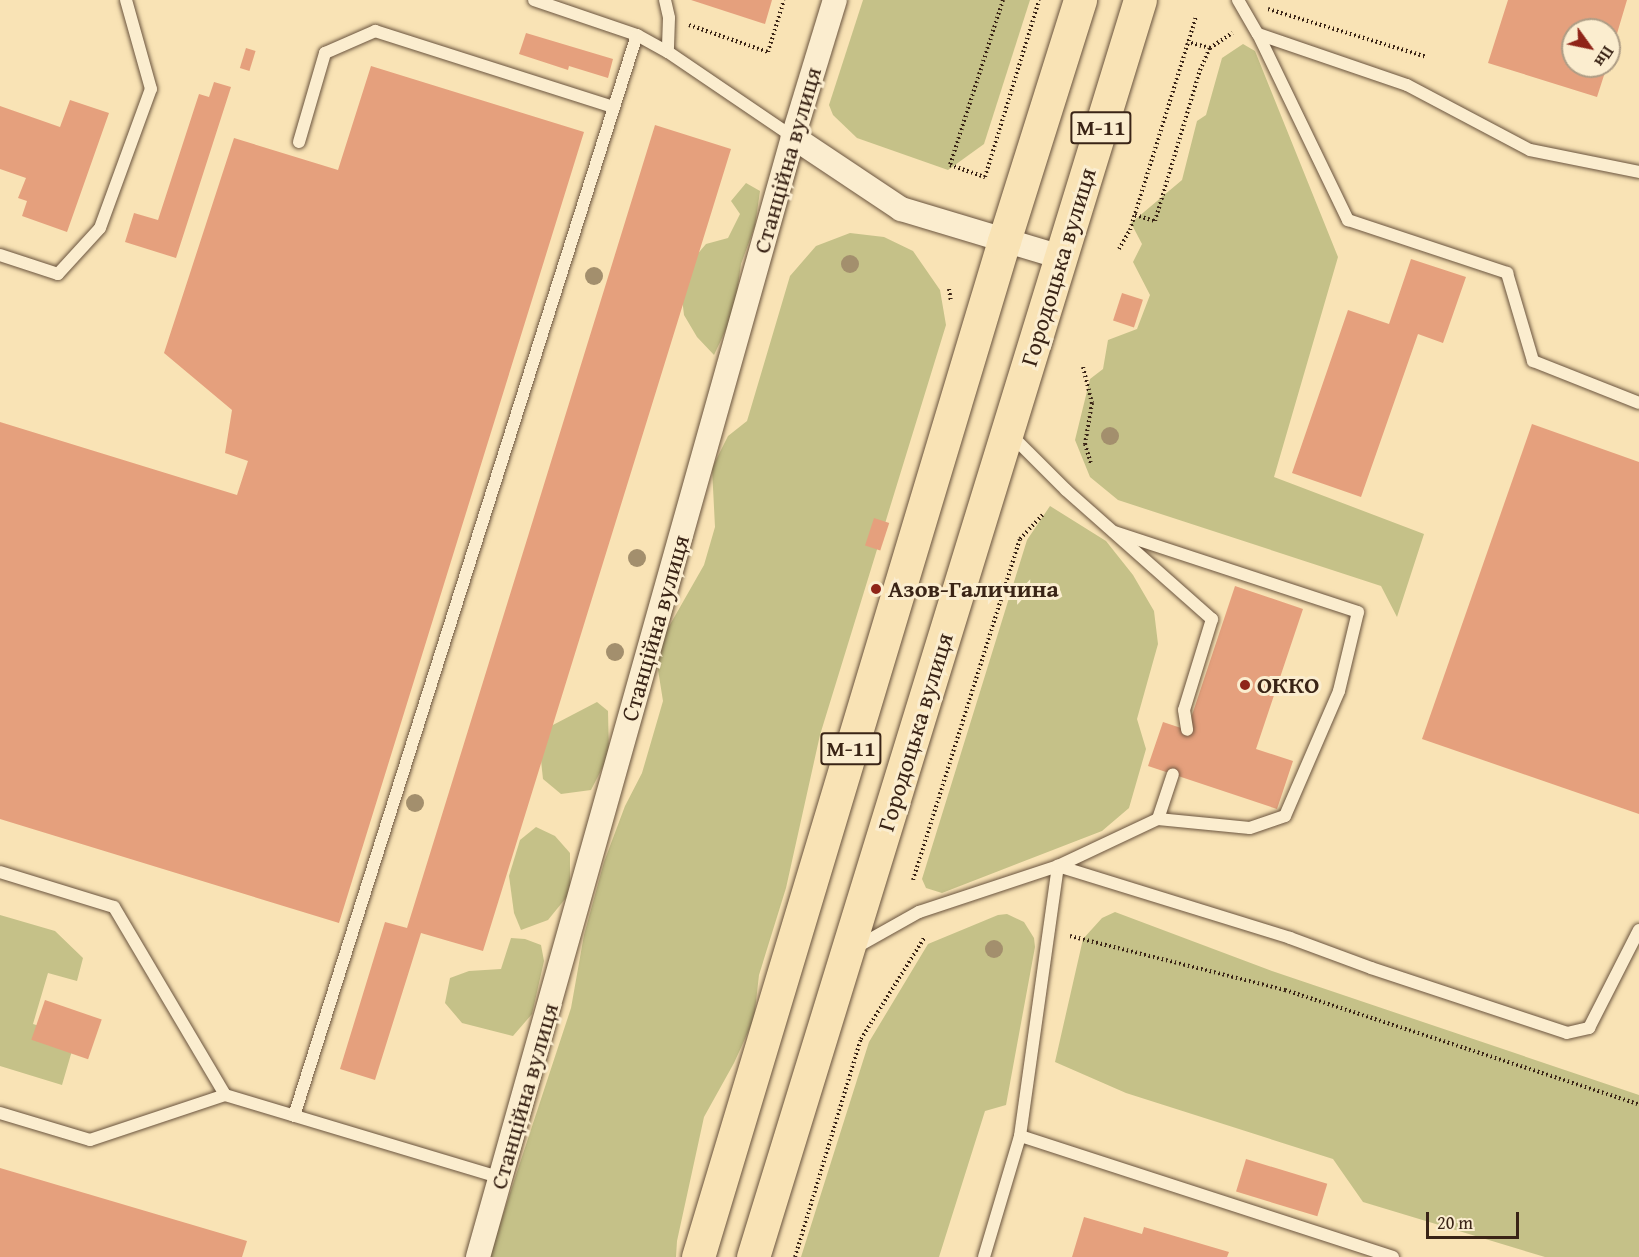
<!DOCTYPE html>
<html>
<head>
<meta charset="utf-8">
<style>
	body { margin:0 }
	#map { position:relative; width:1639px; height:1257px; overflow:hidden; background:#f9e3b5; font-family:"Gentium Book Plus",serif }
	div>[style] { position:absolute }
	.green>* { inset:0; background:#c5c188 }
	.building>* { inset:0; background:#e5a07d; transform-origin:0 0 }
	.path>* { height:4px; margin-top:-2px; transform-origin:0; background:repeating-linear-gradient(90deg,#3a2416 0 1.5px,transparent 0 4.5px) }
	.roads { filter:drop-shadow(0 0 2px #6a543e) drop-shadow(0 0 2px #6a543e) }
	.service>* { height:12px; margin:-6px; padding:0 6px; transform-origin:6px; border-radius:6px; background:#fbedcf }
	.minor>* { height:24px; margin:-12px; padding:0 12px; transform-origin:12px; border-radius:12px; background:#fbedcf }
	.primary>* { height:33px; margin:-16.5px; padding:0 16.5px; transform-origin:16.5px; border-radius:16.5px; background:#f9e3b5 }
	.trees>* { width:18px; height:18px; margin:-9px; border-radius:50%; background:#a38f6d }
	.dots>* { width:16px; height:16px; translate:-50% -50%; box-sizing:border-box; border:3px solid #fbedcf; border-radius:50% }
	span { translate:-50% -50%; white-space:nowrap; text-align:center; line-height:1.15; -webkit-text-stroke:6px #fbedcf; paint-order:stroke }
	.shield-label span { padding:2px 4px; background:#fbedcf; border:2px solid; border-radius:4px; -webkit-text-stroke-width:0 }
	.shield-label { font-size:22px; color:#3a2416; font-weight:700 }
	.street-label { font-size:24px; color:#3a2416 }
	.poi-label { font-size:24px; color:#3a2416; font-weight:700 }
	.left { translate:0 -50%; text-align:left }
	.north { position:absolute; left:1561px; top:18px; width:60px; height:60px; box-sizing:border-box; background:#fbedcf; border:2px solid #ae9d85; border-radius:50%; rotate:123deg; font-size:16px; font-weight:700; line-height:24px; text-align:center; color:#3a2416 }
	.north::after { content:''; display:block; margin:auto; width:21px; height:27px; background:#8f2418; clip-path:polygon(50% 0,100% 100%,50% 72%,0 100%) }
	.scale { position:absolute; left:1426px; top:1212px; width:93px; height:27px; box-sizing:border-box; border:3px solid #3a2416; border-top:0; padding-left:8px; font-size:18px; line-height:21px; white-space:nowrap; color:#3a2416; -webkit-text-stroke:4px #fbedcf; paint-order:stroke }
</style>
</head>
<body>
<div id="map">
	<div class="green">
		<div style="clip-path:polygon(863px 0,1030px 0,984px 144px,948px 170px,857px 138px,833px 115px,829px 105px)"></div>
		<div style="clip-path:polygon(1243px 44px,1255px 51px,1338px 257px,1274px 477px,1424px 534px,1397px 617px,1381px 586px,1118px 500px,1090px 477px,1075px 440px,1090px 379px,1103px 369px,1108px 340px,1137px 329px,1150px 295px,1133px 262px,1142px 244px,1131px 223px,1182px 180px,1197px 121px,1206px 115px,1222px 58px)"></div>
		<div style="clip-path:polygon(746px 183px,760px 191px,755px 226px,741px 264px,736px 300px,729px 323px,714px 355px,697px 337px,684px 315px,681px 290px,689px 264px,706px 244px,728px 238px,740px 214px,731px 201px)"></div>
		<div style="clip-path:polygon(850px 233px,884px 237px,913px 251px,940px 290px,946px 325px,820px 735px,786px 888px,759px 975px,754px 1019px,734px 1063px,704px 1117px,677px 1241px,676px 1257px,489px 1257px,571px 1008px,584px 935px,604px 862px,625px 806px,642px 773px,663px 701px,655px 651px,704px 565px,715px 527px,712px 468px,728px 436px,747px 421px,790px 276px,816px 246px)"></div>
		<div style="clip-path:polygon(1050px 506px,1106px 541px,1133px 575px,1154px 611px,1158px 644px,1137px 719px,1146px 749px,1129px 808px,1102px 831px,942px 893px,926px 888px,922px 879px,1027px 540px)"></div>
		<div style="clip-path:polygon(597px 702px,608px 711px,609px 755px,591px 790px,561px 794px,543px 779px,540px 751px,551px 726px)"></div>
		<div style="clip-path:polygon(536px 827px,555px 836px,570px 853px,570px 893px,548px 920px,521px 930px,514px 913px,509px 876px,520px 840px)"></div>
		<div style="clip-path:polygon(1115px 912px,1272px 971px,1639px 1095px,1639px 1257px,1545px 1257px,1363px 1202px,1333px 1159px,1126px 1093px,1055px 1062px,1083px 939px,1102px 918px)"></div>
		<div style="clip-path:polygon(1007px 914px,1024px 922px,1034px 938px,1035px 947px,1006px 1105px,985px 1111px,939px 1257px,801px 1257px,869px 1042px,928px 944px,998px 915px)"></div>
		<div style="clip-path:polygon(0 915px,55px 931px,83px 958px,77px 981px,48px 973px,33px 1024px,76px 1037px,62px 1085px,0 1066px)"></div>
		<div style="clip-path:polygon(511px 938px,525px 939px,541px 945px,544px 961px,532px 1014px,513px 1036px,462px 1023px,445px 1003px,450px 978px,469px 971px,501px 969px)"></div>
	</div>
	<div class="building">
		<div style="clip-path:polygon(691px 0,772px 0,765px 24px)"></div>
		<div style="clip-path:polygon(1508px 0,1627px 0,1610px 57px,1609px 30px,1573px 30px,1573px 66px,1607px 66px,1597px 97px,1488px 63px)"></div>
		<div style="clip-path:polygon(526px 33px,613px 59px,608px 78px,569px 66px,568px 70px,519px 54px)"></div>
		<div style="left:246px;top:48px;width:10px;height:21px;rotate:17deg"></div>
		<div style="clip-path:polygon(371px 66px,584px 132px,339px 923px,0 819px,0 422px,237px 495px,248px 461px,225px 453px,232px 410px,164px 353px,234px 138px,338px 170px)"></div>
		<div style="clip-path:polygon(214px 82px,231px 87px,176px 258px,125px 242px,134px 213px,158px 220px,199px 94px,209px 97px)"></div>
		<div style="clip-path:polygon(70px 100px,109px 113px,67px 232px,22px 216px,27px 201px,18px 198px,26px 178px,0 169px,0 106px,60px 127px)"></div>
		<div style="clip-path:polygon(655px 125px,731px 149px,483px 951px,421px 933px,375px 1080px,340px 1069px,385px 922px,407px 928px)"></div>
		<div style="clip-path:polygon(1411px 259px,1466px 277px,1443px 343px,1418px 334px,1361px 497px,1292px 473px,1348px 310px,1389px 324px)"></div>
		<div style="left:1122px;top:293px;width:22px;height:29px;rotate:18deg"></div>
		<div style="clip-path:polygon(1532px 424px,1639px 462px,1639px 814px,1422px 739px)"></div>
		<div style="left:874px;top:518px;width:16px;height:29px;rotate:18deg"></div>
		<div style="clip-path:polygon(1235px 586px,1303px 609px,1256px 749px,1293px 761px,1277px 809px,1148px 766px,1163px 722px,1187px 730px)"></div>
		<div style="left:45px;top:1000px;width:60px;height:42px;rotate:19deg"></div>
		<div style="left:1246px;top:1159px;width:85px;height:34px;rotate:17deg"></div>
		<div style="clip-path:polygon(0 1168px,247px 1241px,242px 1257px,0 1257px)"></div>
		<div style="clip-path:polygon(1084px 1217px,1142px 1234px,1144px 1227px,1229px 1252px,1227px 1257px,1072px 1257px)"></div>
	</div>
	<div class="path">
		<div style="left:1003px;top:0;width:173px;rotate:107.8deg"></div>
		<div style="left:950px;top:165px;width:37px;rotate:19deg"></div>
		<div style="left:985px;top:177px;width:185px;rotate:-73deg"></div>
		<div style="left:1268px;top:9px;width:166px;rotate:16.8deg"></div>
		<div style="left:689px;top:25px;width:83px;rotate:18.9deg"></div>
		<div style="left:768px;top:52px;width:54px;rotate:-72.9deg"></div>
		<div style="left:1210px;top:48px;width:27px;rotate:-34deg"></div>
		<div style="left:1135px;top:215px;width:21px;rotate:17deg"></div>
		<div style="left:1155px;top:221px;width:158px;rotate:-73.4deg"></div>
		<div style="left:1200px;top:70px;width:24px;rotate:-66deg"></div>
		<div style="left:1210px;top:48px;width:23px;rotate:-165deg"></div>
		<div style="left:1119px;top:249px;width:22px;rotate:-60deg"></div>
		<div style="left:1130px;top:230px;width:223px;rotate:-72.8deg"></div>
		<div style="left:949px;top:289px;width:13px;rotate:81deg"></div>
		<div style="left:1083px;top:367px;width:37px;rotate:76deg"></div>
		<div style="left:1092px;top:403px;width:42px;rotate:99.7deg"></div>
		<div style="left:1085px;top:444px;width:21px;rotate:73deg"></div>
		<div style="left:913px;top:880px;width:357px;rotate:-72.6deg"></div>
		<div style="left:1020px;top:539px;width:34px;rotate:-47deg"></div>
		<div style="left:1070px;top:936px;width:222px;rotate:14.1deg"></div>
		<div style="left:1285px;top:990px;width:372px;rotate:17.9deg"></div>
		<div style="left:795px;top:1257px;width:228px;rotate:-73.2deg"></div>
		<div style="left:861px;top:1039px;width:119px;rotate:-58deg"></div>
	</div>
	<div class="roads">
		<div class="service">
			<div style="left:534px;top:0;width:109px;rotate:18.8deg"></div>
			<div style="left:637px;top:35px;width:35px;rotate:29deg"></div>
			<div style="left:668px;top:52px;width:151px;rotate:34.2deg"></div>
			<div style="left:665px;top:0;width:18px;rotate:77deg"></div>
			<div style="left:669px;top:18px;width:34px;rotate:92deg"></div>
			<div style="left:1238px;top:0;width:39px;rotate:60deg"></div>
			<div style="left:1258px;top:34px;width:207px;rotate:64.2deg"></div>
			<div style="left:1348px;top:220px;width:168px;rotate:18.4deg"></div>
			<div style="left:1507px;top:273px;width:92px;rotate:73.5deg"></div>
			<div style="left:1533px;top:361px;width:114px;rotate:21.6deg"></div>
			<div style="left:1258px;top:34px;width:157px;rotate:18.9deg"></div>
			<div style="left:1407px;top:85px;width:139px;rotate:27.9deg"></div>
			<div style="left:1530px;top:150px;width:111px;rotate:11.4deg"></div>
			<div style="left:299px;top:142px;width:93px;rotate:-73.7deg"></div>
			<div style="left:325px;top:53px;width:55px;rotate:-23.7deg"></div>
			<div style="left:375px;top:31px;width:250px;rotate:17.7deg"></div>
			<div style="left:0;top:255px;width:61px;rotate:18.1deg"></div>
			<div style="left:58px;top:274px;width:62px;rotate:-47.6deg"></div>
			<div style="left:100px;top:228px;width:148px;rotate:-69.9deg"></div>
			<div style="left:151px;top:89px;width:92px;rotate:-105.7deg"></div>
			<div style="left:1010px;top:434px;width:79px;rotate:45deg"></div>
			<div style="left:1066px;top:490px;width:195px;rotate:41.5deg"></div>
			<div style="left:1212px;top:619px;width:95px;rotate:107.1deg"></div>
			<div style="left:1184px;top:710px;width:20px;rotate:81deg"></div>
			<div style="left:1158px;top:819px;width:47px;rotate:-71.6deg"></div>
			<div style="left:0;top:872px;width:119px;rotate:17.1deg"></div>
			<div style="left:114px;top:907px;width:218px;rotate:59.4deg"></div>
			<div style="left:225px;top:1095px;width:288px;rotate:16.7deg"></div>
			<div style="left:853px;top:949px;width:76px;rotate:-29.3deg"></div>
			<div style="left:919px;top:912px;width:146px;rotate:-18.3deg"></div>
			<div style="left:1058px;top:866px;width:110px;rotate:-25.2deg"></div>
			<div style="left:1158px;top:819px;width:92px;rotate:5.6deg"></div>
			<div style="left:1250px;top:828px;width:37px;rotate:-19deg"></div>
			<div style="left:1285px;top:816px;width:136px;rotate:-66.6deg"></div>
			<div style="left:1339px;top:691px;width:81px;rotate:-76.5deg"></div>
			<div style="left:1358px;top:612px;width:257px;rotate:-161.8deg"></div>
			<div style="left:0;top:1113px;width:94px;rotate:16.7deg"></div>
			<div style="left:90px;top:1140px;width:142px;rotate:-18.4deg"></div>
			<div style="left:294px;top:1116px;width:1134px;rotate:-72.4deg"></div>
			<div style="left:984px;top:1257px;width:126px;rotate:-73.4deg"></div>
			<div style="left:1393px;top:1257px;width:392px;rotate:-162deg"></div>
			<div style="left:1020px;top:1136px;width:273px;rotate:-82deg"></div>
			<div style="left:1058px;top:866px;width:243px;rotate:17.2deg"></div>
			<div style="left:1290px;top:938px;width:86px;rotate:20.3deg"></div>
			<div style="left:1371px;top:968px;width:206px;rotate:18.3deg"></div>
			<div style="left:1567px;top:1033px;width:23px;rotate:-13deg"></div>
			<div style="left:1589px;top:1028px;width:110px;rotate:-63deg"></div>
		</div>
		<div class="minor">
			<div style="left:793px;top:137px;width:130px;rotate:33.7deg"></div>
			<div style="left:901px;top:209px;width:167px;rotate:16.7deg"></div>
			<div style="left:478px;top:1257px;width:1163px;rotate:-74.29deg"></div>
			<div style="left:793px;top:137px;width:143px;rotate:-73deg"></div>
		</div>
		<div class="primary">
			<div style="left:698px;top:1257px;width:1061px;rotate:-73.24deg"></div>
			<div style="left:1004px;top:241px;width:253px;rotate:-72.5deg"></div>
			<div style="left:753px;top:1257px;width:1315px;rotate:-72.89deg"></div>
		</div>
	</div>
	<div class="trees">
		<div style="left:850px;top:264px"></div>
		<div style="left:594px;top:276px"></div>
		<div style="left:1110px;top:436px"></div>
		<div style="left:637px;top:558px"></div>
		<div style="left:615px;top:652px"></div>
		<div style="left:415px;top:803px"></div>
		<div style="left:994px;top:949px"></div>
	</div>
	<div class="dots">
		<div style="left:876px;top:589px;background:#8f2418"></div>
		<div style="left:1245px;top:685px;background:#8f2418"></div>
	</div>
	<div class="shield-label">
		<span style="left:1101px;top:128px">М-11</span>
		<span style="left:851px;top:749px">М-11</span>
	</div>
	<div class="street-label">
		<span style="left:787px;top:160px;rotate:-74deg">Станційна вулиця</span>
		<span style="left:1058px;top:267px;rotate:-73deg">Городоцька вулиця</span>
		<span style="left:655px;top:628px;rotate:-74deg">Станційна вулиця</span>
		<span style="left:915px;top:732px;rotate:-73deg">Городоцька вулиця</span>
		<span style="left:524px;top:1096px;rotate:-74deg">Станційна вулиця</span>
	</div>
	<div class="poi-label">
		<span class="left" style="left:888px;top:589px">Азов-Галичина</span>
		<span class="left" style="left:1257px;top:685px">ОККО</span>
	</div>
	<div class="north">Пн</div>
	<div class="scale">20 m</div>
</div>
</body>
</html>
